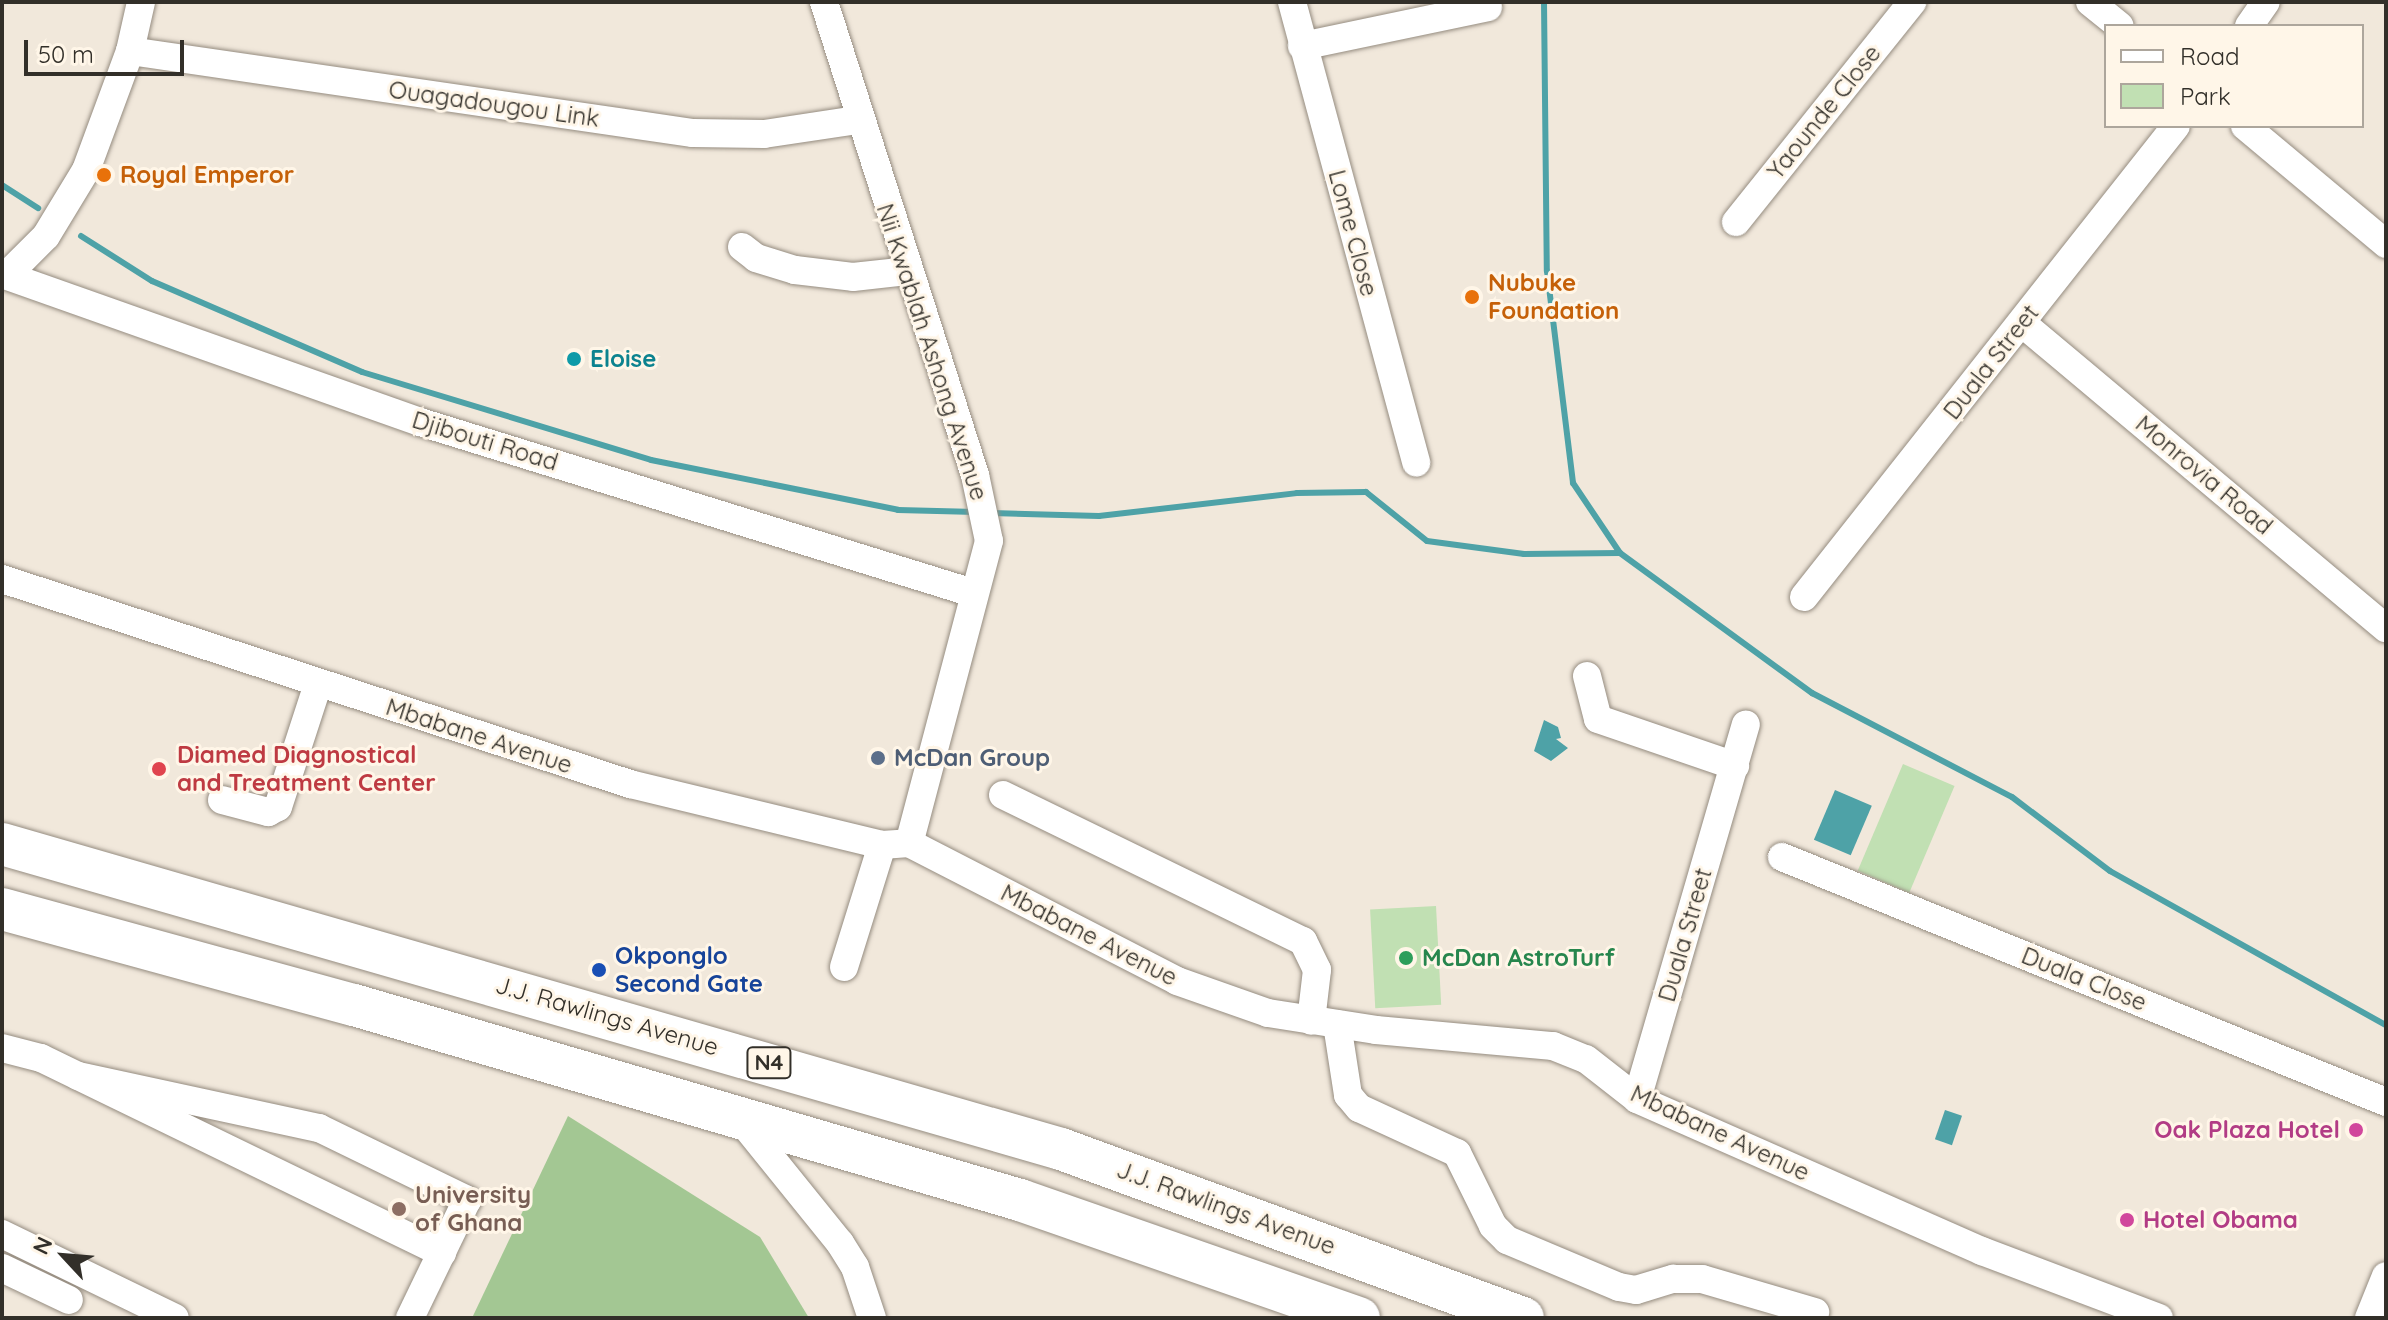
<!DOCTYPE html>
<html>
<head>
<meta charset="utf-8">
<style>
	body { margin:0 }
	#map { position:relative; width:2388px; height:1320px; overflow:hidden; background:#f1e8db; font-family:Quicksand,sans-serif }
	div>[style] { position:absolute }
	.green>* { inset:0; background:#c1e0b3; transform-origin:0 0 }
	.forest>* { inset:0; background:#a3c793 }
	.water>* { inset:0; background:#4ea2a7; transform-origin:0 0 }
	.stream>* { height:6px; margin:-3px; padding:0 3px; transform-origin:3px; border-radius:3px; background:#4ea2a7 }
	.roads { filter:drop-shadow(0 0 2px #958c80) drop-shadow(0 0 2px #958c80) }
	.minor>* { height:28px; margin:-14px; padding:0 14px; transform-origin:14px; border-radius:14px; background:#fff }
	.highway>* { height:42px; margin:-21px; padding:0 21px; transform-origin:21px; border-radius:21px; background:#fff }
	.dots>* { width:22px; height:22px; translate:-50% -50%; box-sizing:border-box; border:4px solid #fff6e8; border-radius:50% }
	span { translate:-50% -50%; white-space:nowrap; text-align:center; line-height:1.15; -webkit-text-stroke:6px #fff6e8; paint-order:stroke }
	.shield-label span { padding:2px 6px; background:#fff6e8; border:2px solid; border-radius:6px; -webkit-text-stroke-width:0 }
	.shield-label { font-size:22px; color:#322f29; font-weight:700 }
	.street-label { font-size:24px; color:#322f29 }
	.food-label { font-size:24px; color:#c56008; font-weight:700 }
	.left { translate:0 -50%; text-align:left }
	.culture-label { font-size:24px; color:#0d838f; font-weight:700 }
	.health-label { font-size:24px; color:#be3a42; font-weight:700 }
	.service-label { font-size:24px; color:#4e5e75; font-weight:700 }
	.transit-label { font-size:24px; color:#164399; font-weight:700 }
	.leisure-label { font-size:24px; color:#27864d; font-weight:700 }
	.hotel-label { font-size:24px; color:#b23c85; font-weight:700 }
	.right { translate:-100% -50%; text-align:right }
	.education-label { font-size:24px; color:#785e54; font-weight:700 }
	.frame { position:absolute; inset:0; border:4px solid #322f29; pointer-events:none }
	.legend { position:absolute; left:2104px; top:24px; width:260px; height:104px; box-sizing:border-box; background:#fff6e8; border:2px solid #ada69c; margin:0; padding:10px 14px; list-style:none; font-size:24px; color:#322f29 }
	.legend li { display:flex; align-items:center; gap:16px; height:40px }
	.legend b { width:40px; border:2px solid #ada69c }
	.north { position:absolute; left:24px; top:1216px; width:80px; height:80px; -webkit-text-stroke:6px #fff6e8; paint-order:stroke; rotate:296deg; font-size:22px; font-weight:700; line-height:32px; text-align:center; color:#322f29 }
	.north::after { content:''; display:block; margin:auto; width:28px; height:36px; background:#322f29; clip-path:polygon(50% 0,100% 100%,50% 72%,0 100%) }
	.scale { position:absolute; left:24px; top:40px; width:160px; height:36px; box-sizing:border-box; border:4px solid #322f29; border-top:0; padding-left:10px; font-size:24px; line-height:28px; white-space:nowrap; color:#322f29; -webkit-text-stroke:6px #fff6e8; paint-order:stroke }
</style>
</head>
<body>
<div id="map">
	<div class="green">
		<div style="left:1903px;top:764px;width:56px;height:116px;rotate:23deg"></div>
		<div style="left:1436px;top:906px;width:99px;height:66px;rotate:87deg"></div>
	</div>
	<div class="forest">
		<div style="clip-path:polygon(568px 1116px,760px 1237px,809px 1318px,472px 1318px)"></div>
	</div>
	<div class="water">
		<div style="clip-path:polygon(1544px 720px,1558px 727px,1561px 738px,1556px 739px,1568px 748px,1551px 761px,1534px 751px)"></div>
		<div style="left:1835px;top:790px;width:40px;height:54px;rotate:23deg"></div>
		<div style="left:1945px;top:1110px;width:18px;height:31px;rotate:19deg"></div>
	</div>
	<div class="stream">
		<div style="left:1544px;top:2px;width:269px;rotate:89.4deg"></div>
		<div style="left:1547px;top:271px;width:214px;rotate:83deg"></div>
		<div style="left:1573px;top:483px;width:84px;rotate:56.1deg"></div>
		<div style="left:2px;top:185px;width:43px;rotate:32.6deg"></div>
		<div style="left:81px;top:236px;width:84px;rotate:32.4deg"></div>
		<div style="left:152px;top:281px;width:229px;rotate:23.4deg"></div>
		<div style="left:362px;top:372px;width:302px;rotate:16.9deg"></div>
		<div style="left:651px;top:460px;width:252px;rotate:11.4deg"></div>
		<div style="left:898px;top:510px;width:78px;rotate:1.5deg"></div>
		<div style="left:991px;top:513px;width:108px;rotate:1.6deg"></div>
		<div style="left:1099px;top:516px;width:199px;rotate:-6.6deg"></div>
		<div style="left:1297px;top:493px;width:69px;rotate:-0.8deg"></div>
		<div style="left:1366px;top:492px;width:78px;rotate:38.8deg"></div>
		<div style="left:1427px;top:541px;width:98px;rotate:7.6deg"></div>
		<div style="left:1524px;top:554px;width:96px;rotate:-0.6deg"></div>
		<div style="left:1620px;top:553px;width:238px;rotate:36.1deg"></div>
		<div style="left:1812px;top:693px;width:225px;rotate:27.5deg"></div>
		<div style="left:2012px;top:797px;width:123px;rotate:37.1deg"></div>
		<div style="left:2110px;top:871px;width:316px;rotate:29.2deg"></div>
	</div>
	<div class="roads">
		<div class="minor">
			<div style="left:824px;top:2px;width:497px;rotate:72.3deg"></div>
			<div style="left:975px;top:475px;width:67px;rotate:78deg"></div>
			<div style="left:989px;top:541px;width:312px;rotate:104.8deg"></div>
			<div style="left:1292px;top:2px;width:477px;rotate:74.9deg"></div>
			<div style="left:2090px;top:2px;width:38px;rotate:39deg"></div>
			<div style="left:2249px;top:26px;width:29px;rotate:-55deg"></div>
			<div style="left:1302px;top:46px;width:190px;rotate:-11.8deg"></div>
			<div style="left:130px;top:51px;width:569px;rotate:8.29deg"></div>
			<div style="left:693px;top:133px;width:71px;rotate:0.8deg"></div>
			<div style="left:764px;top:134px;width:95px;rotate:-8.5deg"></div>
			<div style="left:2245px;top:126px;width:184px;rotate:39.9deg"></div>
			<div style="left:1736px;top:222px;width:282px;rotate:-51.3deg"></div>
			<div style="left:742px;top:247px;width:18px;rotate:38deg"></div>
			<div style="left:756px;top:258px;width:41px;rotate:17.1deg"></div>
			<div style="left:795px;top:270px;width:58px;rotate:6.9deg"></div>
			<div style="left:853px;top:277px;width:54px;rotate:-6.3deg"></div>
			<div style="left:2px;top:274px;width:443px;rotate:19.5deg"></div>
			<div style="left:420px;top:422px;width:579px;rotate:17.18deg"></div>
			<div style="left:7px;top:275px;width:55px;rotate:-45deg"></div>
			<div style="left:46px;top:236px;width:77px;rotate:-58.8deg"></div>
			<div style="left:86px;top:170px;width:127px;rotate:-69.7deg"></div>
			<div style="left:130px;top:51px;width:50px;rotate:-77.3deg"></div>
			<div style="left:2022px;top:323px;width:475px;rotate:40deg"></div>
			<div style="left:2px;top:579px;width:661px;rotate:18.08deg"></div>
			<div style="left:630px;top:784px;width:259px;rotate:13.6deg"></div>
			<div style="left:882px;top:845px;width:27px;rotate:-4deg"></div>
			<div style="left:909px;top:843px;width:301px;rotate:27.2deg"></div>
			<div style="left:1177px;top:981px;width:96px;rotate:19.4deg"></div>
			<div style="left:1268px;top:1013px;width:109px;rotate:8.9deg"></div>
			<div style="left:1376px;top:1030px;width:178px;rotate:5.2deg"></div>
			<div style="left:1553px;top:1046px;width:35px;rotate:22deg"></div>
			<div style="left:1586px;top:1059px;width:65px;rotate:38.1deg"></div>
			<div style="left:1637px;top:1099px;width:377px;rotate:23.8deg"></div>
			<div style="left:1982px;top:1251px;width:189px;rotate:20.7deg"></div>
			<div style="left:1804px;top:597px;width:600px;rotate:-51.7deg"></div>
			<div style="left:1587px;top:676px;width:44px;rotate:75.7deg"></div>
			<div style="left:1598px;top:719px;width:145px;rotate:18.9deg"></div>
			<div style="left:1003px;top:795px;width:334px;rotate:26deg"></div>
			<div style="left:1303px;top:941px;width:32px;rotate:64deg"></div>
			<div style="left:1317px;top:970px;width:51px;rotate:96.7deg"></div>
			<div style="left:222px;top:800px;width:48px;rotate:14.6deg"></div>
			<div style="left:268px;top:812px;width:11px;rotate:-27deg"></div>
			<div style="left:278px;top:807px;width:129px;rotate:-72deg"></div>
			<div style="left:1782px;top:857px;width:652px;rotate:22.08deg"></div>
			<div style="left:844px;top:967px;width:128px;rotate:-72.7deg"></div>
			<div style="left:1337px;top:1024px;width:72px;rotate:81.2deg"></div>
			<div style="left:1348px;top:1095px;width:17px;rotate:50deg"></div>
			<div style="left:1359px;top:1108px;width:108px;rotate:24.7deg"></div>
			<div style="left:1457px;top:1153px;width:81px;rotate:63.7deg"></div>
			<div style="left:1493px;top:1226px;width:20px;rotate:45deg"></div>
			<div style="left:1507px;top:1240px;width:121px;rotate:22.8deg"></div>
			<div style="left:1619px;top:1287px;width:17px;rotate:10deg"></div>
			<div style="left:1636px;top:1290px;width:39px;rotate:-17deg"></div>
			<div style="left:1673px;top:1279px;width:29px"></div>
			<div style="left:1702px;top:1279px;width:118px;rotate:16.3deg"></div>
			<div style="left:2px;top:1048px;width:40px;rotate:14.4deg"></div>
			<div style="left:41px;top:1058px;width:446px;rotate:25.9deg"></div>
			<div style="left:78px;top:1076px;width:247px;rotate:12.2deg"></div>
			<div style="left:319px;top:1128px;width:165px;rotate:25.9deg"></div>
			<div style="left:467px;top:1200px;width:131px;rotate:115.8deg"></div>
			<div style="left:1637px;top:1099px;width:390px;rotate:-73.8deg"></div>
			<div style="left:739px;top:1118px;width:161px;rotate:51.1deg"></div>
			<div style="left:840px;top:1243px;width:28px;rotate:58deg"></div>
			<div style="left:855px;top:1267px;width:54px;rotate:71.6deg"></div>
			<div style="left:2px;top:1234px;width:192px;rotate:25.9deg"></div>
			<div style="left:2px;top:1268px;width:74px;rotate:25.5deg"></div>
			<div style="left:2369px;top:1318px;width:45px;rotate:-68deg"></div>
		</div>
		<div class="highway">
			<div style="left:2px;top:844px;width:1102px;rotate:16.07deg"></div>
			<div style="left:1061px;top:1149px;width:492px;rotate:20.1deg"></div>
			<div style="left:2px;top:909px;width:365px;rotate:15.3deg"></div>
			<div style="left:354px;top:1005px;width:694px;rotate:16.32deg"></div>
			<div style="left:1020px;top:1200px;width:359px;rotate:19.2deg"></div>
		</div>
	</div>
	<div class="dots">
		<div style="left:104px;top:175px;background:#e8710a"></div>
		<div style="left:1472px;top:297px;background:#e8710a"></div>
		<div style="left:574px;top:359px;background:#0f9aa8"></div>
		<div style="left:878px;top:758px;background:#5c6f8a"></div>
		<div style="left:159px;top:769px;background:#e0444e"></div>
		<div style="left:1406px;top:958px;background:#2e9e5b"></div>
		<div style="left:599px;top:970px;background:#1a4fb4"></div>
		<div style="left:2356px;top:1130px;background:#d1479c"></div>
		<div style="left:399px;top:1209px;background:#8d6e63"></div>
		<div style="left:2127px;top:1220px;background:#d1479c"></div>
	</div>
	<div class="shield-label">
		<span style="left:769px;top:1063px">N4</span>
	</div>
	<div class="street-label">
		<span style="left:494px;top:104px;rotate:8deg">Ouagadougou Link</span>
		<span style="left:1824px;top:112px;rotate:-51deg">Yaounde Close</span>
		<span style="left:1353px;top:233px;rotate:75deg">Lome Close</span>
		<span style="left:932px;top:352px;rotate:72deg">Nii Kwablah Ashong Avenue</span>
		<span style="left:1991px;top:362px;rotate:-52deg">Duala Street</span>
		<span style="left:485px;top:441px;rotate:17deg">Djibouti Road</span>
		<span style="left:2204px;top:475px;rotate:40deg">Monrovia Road</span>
		<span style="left:479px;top:736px;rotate:18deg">Mbabane Avenue</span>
		<span style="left:1089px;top:935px;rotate:27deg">Mbabane Avenue</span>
		<span style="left:1685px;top:935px;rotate:-74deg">Duala Street</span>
		<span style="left:2084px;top:979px;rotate:22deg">Duala Close</span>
		<span style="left:607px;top:1016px;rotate:16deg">J.J. Rawlings Avenue</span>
		<span style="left:1720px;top:1133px;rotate:25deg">Mbabane Avenue</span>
		<span style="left:1226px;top:1208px;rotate:20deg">J.J. Rawlings Avenue</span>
	</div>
	<div class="food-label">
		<span class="left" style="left:120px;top:175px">Royal Emperor</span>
		<span class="left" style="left:1488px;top:297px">Nubuke<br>Foundation</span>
	</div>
	<div class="culture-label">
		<span class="left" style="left:590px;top:359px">Eloise</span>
	</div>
	<div class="health-label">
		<span class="left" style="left:177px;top:769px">Diamed Diagnostical<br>and Treatment Center</span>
	</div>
	<div class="service-label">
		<span class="left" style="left:894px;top:758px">McDan Group</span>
	</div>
	<div class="transit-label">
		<span class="left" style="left:615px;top:970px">Okponglo<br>Second Gate</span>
	</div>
	<div class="leisure-label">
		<span class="left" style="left:1422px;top:958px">McDan AstroTurf</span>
	</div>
	<div class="hotel-label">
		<span class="right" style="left:2340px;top:1130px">Oak Plaza Hotel</span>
		<span class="left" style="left:2143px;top:1220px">Hotel Obama</span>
	</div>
	<div class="education-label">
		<span class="left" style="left:415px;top:1209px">University<br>of Ghana</span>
	</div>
	<div class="frame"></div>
	<ul class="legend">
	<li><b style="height:10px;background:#fff"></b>Road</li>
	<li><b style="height:22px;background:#c1e0b3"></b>Park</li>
	</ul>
	<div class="north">N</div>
	<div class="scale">50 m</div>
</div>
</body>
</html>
